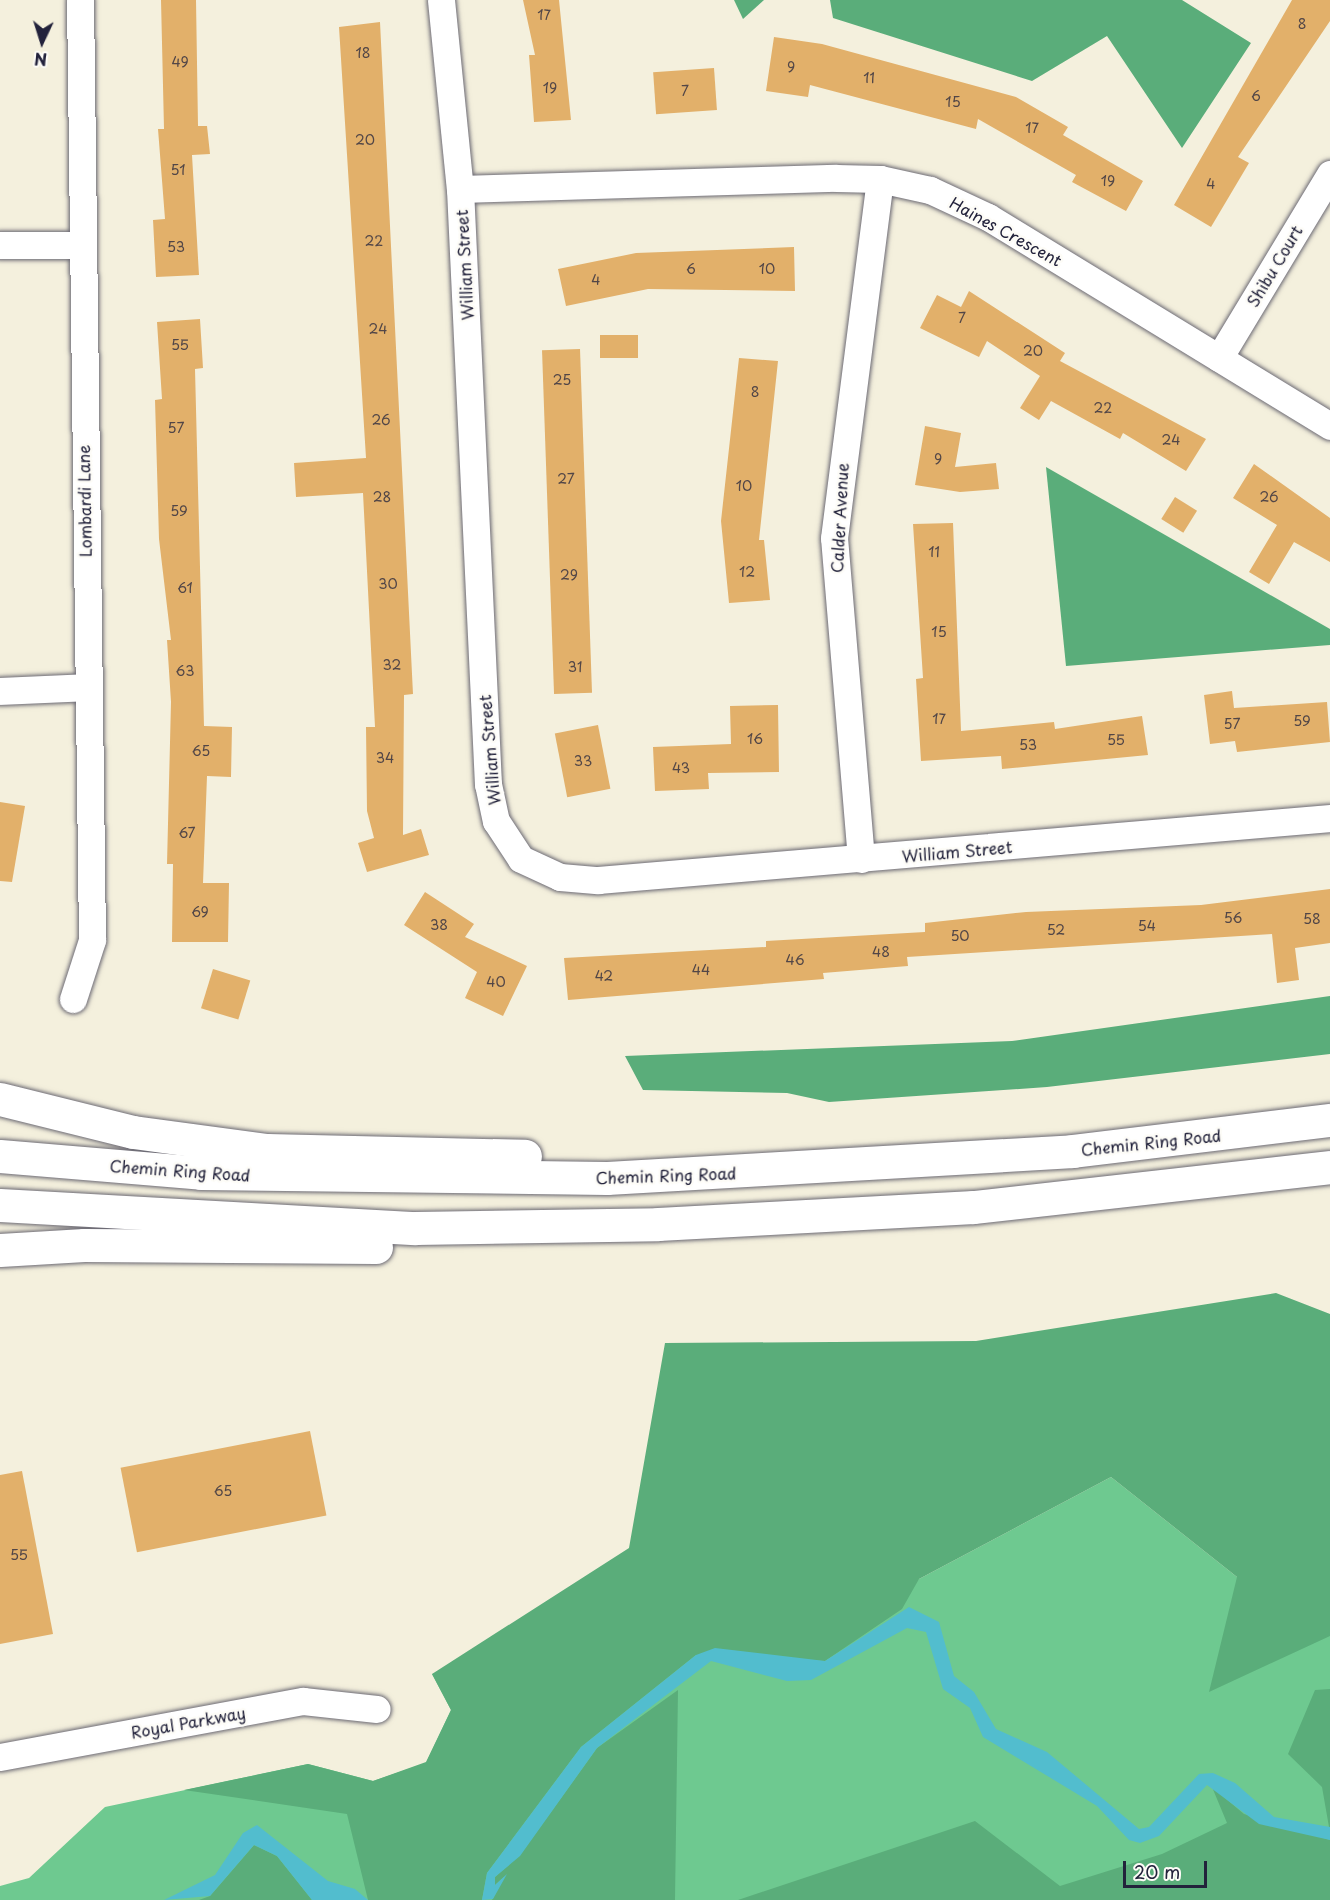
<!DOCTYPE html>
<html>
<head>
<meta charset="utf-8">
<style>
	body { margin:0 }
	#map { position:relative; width:1330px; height:1900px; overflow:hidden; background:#f4f0dd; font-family:"Playpen Sans",sans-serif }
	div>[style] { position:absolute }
	.green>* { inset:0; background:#6ec990 }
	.forest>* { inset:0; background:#5aad7a }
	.water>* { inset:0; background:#52bdce }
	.building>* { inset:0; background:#e2b06a; transform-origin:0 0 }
	.roads { filter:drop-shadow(0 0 2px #6c6a74) drop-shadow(0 0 2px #6c6a74) }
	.minor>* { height:27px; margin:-13.5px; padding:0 13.5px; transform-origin:13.5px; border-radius:13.5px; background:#fff }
	.trunk>* { height:33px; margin:-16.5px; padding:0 16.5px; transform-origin:16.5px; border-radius:16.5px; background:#fff }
	span { translate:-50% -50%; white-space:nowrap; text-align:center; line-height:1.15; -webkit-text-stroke:5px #fdfcf7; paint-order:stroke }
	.number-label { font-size:14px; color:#524647 }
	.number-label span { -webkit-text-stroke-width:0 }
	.street-label { font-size:16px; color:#22223b }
	.north { position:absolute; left:12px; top:12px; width:60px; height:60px; -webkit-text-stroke:4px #fdfcf7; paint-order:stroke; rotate:184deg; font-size:16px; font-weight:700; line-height:24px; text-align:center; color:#22223b }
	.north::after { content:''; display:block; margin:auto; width:21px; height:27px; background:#22223b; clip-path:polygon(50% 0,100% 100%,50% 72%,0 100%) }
	.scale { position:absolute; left:1123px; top:1861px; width:84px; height:27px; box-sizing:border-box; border:3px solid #22223b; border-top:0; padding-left:8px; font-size:18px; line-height:21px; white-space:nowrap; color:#22223b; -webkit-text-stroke:4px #fdfcf7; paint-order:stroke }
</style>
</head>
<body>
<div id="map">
	<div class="green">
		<div style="clip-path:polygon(1111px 1477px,1237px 1577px,1330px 1625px,1330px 1900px,0 1900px,0 1886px,29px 1878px,105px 1807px,308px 1764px,373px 1781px,426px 1763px,451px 1710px,432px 1674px,919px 1579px)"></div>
	</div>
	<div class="forest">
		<div style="clip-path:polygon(734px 0,764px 0,743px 19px)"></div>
		<div style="clip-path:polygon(830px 0,1182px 0,1251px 43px,1182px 148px,1107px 36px,1032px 81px,833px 18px)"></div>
		<div style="clip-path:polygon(1046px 467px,1330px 629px,1330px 645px,1066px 666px)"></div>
		<div style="clip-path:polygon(1330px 996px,1330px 1054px,1047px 1087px,829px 1102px,787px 1093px,643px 1090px,625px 1056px,1012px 1041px)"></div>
		<div style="clip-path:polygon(1276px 1293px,1330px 1314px,1330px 1636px,1209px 1692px,1237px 1577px,1111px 1477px,919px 1579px,902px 1609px,825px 1661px,696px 1655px,581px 1747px,487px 1873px,482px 1900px,368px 1900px,347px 1814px,184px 1790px,308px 1764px,373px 1781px,426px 1762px,451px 1710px,432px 1674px,629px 1548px,665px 1343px,976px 1341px)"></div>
		<div style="clip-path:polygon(1330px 1689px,1330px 1827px,1329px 1827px,1322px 1787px,1288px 1754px,1315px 1690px)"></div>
		<div style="clip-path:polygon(678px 1690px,675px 1900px,492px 1900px,505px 1876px,495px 1885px,495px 1877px,520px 1855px,597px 1748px)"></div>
		<div style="clip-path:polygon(1212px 1787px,1244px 1814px,1330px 1840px,1330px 1900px,738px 1900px,975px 1821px,1060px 1886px,1162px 1854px,1227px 1823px)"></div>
		<div style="clip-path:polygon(254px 1845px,277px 1856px,312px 1900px,199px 1900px,210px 1896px)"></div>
	</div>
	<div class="water">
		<div style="clip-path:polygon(909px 1607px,939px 1622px,954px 1676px,974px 1692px,996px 1729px,1047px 1752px,1139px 1829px,1149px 1827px,1199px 1774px,1213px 1773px,1235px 1783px,1274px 1817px,1330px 1827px,1330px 1840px,1259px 1824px,1207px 1785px,1159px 1836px,1140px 1843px,1129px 1840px,1097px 1806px,983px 1737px,970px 1708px,943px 1689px,926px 1632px,907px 1628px,811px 1680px,787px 1681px,711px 1661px,597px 1748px,520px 1856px,495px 1877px,495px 1885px,507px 1874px,493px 1899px,482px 1900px,487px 1873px,581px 1747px,696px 1655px,715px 1648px,825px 1661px)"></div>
		<div style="clip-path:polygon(257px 1825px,328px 1881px,355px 1889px,368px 1900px,312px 1900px,277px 1856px,254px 1845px,210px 1896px,164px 1900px,215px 1875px,243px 1833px)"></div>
	</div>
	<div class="building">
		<div style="clip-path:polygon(161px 0,196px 0,198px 126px,207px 126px,210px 154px,192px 155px,199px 275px,156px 277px,153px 220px,165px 219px,158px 129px,164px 129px)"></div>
		<div style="clip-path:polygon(523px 0,559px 0,571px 120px,534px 122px,529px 55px,535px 55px)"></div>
		<div style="clip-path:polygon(1292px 0,1330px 0,1330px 21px,1238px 157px,1249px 163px,1211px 227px,1174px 205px)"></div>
		<div style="clip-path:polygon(380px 22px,413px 694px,404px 695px,403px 835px,421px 829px,429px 855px,367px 872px,358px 843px,374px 838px,367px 811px,366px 727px,375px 727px,363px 493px,296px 497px,294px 463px,366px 458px,339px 27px)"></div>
		<div style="clip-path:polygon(774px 37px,822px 44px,1016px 97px,1068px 127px,1063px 135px,1143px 181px,1126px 211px,1072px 182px,1076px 175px,978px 119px,976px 129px,810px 85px,808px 97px,766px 91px)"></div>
		<div style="left:714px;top:68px;width:42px;height:61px;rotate:86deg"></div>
		<div style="clip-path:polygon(794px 247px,795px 291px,648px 289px,566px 306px,558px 269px,636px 253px)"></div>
		<div style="clip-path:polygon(969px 291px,1065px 353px,1060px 361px,1206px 439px,1186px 471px,1123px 433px,1120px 439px,1051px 401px,1039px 420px,1020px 408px,1040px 376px,987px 341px,979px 357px,920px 328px,937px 295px,961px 307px)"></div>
		<div style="clip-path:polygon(200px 319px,203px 368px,195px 369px,204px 726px,232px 727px,231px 777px,207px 776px,203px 883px,229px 883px,228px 942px,172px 942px,173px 864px,167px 864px,171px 702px,167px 640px,171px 640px,159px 539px,155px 400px,162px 399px,157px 322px)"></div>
		<div style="left:638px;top:335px;width:23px;height:38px;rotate:90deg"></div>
		<div style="left:580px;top:349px;width:344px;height:38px;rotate:88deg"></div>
		<div style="clip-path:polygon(739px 358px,778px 361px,759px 540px,764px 540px,770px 600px,729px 603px,721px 521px)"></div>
		<div style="clip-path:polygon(925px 426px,961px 433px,955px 467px,996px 463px,999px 489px,960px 492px,915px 485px)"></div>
		<div style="clip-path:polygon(1254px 464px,1330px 518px,1330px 562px,1294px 542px,1269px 584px,1249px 572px,1277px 525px,1233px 498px)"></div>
		<div style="left:1175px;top:497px;width:26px;height:26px;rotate:32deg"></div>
		<div style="clip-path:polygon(953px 523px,961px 731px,1054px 722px,1055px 729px,1142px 716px,1148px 755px,1002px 769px,1001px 756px,921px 761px,916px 679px,923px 678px,913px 524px)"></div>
		<div style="clip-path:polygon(1232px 691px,1234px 708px,1327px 702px,1330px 742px,1237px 752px,1235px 741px,1210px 744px,1204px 695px)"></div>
		<div style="clip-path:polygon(778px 705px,779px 772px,708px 773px,709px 789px,655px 791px,653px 747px,731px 744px,730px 706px)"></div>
		<div style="left:598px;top:725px;width:65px;height:44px;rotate:79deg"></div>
		<div style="clip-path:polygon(0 802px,25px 806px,12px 882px,0 881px)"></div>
		<div style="clip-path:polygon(1330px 889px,1330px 943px,1295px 948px,1299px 980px,1277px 983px,1272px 934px,907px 957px,908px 966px,823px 973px,824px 979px,568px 1000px,564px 958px,766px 947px,766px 941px,925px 932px,925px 923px,1026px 912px,1201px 905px)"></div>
		<div style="clip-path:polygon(425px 892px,474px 924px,465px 937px,527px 966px,503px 1016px,465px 998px,477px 972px,404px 925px)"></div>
		<div style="left:213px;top:969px;width:39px;height:41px;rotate:17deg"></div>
		<div style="left:310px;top:1431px;width:86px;height:193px;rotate:79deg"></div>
		<div style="clip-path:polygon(22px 1471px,53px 1634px,0 1644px,0 1475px)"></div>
	</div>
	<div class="roads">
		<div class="minor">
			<div style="left:441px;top:0;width:190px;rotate:84.3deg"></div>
			<div style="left:460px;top:189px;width:596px;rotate:87.31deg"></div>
			<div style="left:488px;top:784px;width:38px;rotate:78deg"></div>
			<div style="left:496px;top:821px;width:45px;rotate:56.7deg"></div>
			<div style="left:521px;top:859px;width:43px;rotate:24.8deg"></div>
			<div style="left:560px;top:877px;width:38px;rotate:5deg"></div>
			<div style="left:598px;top:880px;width:735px;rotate:-4.84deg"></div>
			<div style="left:460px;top:189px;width:376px;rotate:-1.7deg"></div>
			<div style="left:836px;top:178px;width:44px;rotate:1.3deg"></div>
			<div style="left:880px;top:179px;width:51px;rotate:12.4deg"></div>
			<div style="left:930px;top:190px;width:64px;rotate:25deg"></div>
			<div style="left:988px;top:217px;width:401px;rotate:31.4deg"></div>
			<div style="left:0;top:245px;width:79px"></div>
			<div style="left:1219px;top:358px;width:215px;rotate:-58.9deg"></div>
			<div style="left:0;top:691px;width:88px;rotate:-2.6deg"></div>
			<div style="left:861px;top:859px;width:322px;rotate:-94.8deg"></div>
			<div style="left:834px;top:538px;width:362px;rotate:-82.7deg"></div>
			<div style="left:73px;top:999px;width:62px;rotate:-72.1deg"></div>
			<div style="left:92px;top:940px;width:940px;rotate:-90.73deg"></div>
			<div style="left:0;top:1757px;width:308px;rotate:-10.5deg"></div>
			<div style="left:303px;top:1701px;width:74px;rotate:6.2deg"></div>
		</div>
		<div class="trunk">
			<div style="left:0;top:1099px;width:137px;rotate:13.9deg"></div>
			<div style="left:133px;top:1132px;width:135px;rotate:7.7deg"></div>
			<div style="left:267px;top:1150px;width:258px;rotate:1.3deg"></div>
			<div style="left:0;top:1156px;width:202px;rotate:4.8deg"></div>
			<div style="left:201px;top:1173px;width:406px;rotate:0.7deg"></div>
			<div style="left:607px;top:1178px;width:467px;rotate:-3.3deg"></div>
			<div style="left:1073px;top:1151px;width:259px;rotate:-6.9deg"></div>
			<div style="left:0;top:1205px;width:416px;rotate:3.2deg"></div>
			<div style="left:415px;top:1228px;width:243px;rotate:-0.9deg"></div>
			<div style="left:658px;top:1224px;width:316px;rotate:-3.1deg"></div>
			<div style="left:974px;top:1207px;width:358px;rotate:-6.4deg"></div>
			<div style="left:0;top:1250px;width:84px;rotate:-3.4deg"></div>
			<div style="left:84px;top:1245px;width:292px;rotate:0.4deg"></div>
		</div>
	</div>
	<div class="number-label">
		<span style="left:544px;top:15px">17</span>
		<span style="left:1302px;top:24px">8</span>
		<span style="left:363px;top:53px">18</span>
		<span style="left:180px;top:62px">49</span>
		<span style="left:791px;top:67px">9</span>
		<span style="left:869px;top:78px">11</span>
		<span style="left:550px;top:88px">19</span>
		<span style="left:685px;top:91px">7</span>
		<span style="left:1256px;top:96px">6</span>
		<span style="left:953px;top:102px">15</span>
		<span style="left:1032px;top:128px">17</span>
		<span style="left:365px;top:140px">20</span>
		<span style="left:178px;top:170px">51</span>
		<span style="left:1108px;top:181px">19</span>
		<span style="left:1211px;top:184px">4</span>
		<span style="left:374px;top:241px">22</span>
		<span style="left:176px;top:247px">53</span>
		<span style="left:691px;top:269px">6</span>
		<span style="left:767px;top:269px">10</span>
		<span style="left:596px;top:280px">4</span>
		<span style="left:962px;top:318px">7</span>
		<span style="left:378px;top:329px">24</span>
		<span style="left:180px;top:345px">55</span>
		<span style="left:1033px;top:351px">20</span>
		<span style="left:562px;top:380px">25</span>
		<span style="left:755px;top:392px">8</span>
		<span style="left:1103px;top:408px">22</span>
		<span style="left:381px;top:420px">26</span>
		<span style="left:176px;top:428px">57</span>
		<span style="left:1171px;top:440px">24</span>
		<span style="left:938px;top:459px">9</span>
		<span style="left:566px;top:479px">27</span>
		<span style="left:744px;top:486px">10</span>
		<span style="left:382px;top:497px">28</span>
		<span style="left:1269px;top:497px">26</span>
		<span style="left:179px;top:511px">59</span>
		<span style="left:934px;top:552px">11</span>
		<span style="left:747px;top:572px">12</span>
		<span style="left:569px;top:575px">29</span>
		<span style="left:388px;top:584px">30</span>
		<span style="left:185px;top:588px">61</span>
		<span style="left:939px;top:632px">15</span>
		<span style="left:392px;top:665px">32</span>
		<span style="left:575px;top:667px">31</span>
		<span style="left:185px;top:671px">63</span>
		<span style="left:939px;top:719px">17</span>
		<span style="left:1302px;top:721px">59</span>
		<span style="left:1232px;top:724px">57</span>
		<span style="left:755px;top:739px">16</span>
		<span style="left:1116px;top:740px">55</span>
		<span style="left:1028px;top:745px">53</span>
		<span style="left:201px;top:751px">65</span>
		<span style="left:385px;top:758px">34</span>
		<span style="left:583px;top:761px">33</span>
		<span style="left:681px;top:768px">43</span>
		<span style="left:187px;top:833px">67</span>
		<span style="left:200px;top:912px">69</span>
		<span style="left:1233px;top:918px">56</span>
		<span style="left:1312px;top:919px">58</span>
		<span style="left:439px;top:925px">38</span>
		<span style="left:1147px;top:926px">54</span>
		<span style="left:1056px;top:930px">52</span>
		<span style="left:960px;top:936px">50</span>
		<span style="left:881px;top:952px">48</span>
		<span style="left:795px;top:960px">46</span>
		<span style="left:701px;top:970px">44</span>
		<span style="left:604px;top:976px">42</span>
		<span style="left:496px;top:982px">40</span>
		<span style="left:223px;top:1491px">65</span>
		<span style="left:19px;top:1555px">55</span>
	</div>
	<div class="street-label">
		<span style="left:1006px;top:231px;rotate:29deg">Haines Crescent</span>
		<span style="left:464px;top:265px;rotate:-93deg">William Street</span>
		<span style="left:1274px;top:266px;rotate:-59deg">Shibu Court</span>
		<span style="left:84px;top:501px;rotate:-91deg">Lombardi Lane</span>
		<span style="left:839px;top:518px;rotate:-87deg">Calder Avenue</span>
		<span style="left:489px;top:750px;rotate:-95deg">William Street</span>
		<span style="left:957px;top:851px;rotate:-5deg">William Street</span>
		<span style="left:1151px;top:1142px;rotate:-6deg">Chemin Ring Road</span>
		<span style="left:180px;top:1170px;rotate:4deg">Chemin Ring Road</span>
		<span style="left:666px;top:1175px;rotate:-2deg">Chemin Ring Road</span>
		<span style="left:188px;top:1722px;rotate:-10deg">Royal Parkway</span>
	</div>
	<div class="north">N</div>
	<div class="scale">20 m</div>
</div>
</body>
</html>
